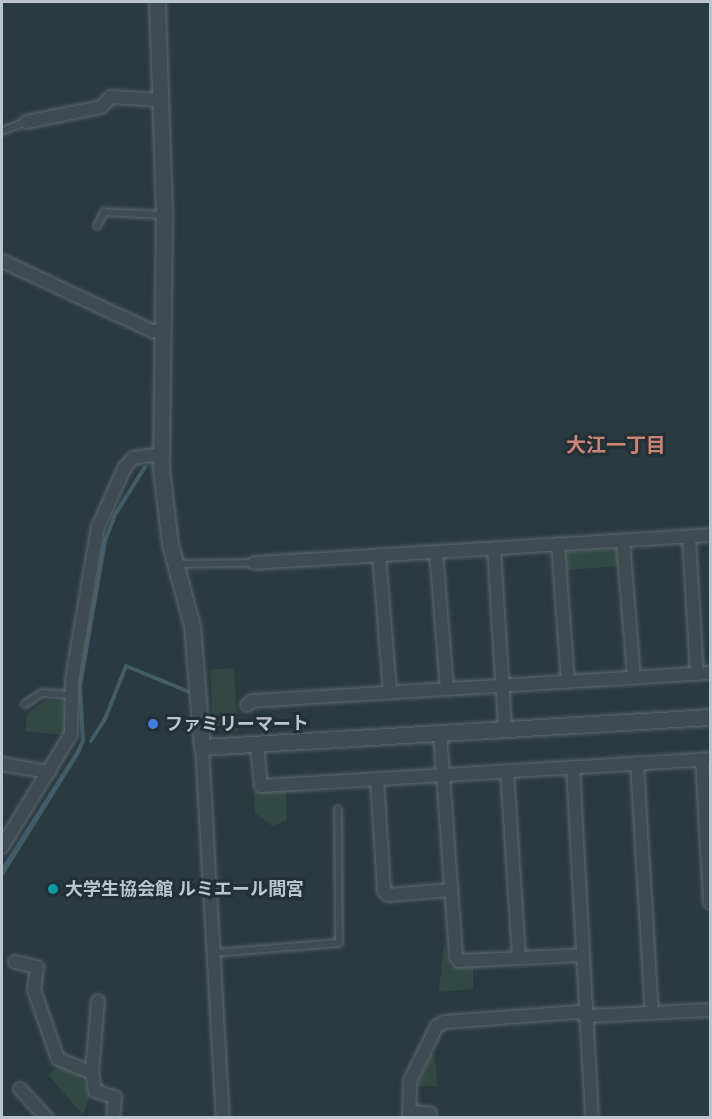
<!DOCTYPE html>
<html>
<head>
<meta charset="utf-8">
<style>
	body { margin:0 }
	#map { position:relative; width:712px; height:1119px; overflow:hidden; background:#2a3a41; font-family:Quicksand,"Noto Sans JP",sans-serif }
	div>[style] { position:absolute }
	.green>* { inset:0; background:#324943 }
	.water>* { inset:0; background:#425c68 }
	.stream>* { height:4px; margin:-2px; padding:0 2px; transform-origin:2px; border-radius:2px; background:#425c68 }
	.roads { filter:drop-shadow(0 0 2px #5c686e) drop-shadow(0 0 2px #5c686e) }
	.service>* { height:6px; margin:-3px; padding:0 3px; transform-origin:3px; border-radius:3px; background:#3e4b51 }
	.minor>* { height:12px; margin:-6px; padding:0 6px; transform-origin:6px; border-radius:6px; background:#3e4b51 }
	.tertiary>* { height:15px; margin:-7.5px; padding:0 7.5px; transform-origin:7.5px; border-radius:7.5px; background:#3e4b51 }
	.dots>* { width:16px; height:16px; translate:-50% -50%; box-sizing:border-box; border:3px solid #233036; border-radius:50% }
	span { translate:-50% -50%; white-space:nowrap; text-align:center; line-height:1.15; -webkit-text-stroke:6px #233036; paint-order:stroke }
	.poi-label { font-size:18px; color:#bbc5cb; font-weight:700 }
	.left { translate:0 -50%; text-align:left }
	.neighbourhood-label { font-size:20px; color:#cc8475; font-weight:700 }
	.frame { position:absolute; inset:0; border:3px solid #bbc5cb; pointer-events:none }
</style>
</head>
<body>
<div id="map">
	<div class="green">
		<div style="clip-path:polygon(614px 546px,619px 551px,620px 566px,567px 570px,565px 555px,571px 550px)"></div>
		<div style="clip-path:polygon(234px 668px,238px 731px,223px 732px,213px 723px,210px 670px)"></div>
		<div style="clip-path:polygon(45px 700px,63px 701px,67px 724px,63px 735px,25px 731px,27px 714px)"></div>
		<div style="clip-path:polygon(286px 789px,287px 820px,272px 826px,255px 813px,254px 792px)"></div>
		<div style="clip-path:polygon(444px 942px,450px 966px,473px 965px,473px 989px,439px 992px)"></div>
		<div style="clip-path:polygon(431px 1054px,435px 1054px,437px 1086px,417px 1086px)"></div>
		<div style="clip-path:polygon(59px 1065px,80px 1074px,90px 1095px,83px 1115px,48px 1075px)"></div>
	</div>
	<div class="water">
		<div style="clip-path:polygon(78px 748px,82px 750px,2px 878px,2px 867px)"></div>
	</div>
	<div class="stream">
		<div style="left:91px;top:741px;width:26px;rotate:-58deg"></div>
		<div style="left:105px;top:719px;width:57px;rotate:-68.4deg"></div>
		<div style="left:126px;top:666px;width:71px;rotate:22.2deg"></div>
		<div style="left:78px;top:752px;width:12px;rotate:-66deg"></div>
		<div style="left:83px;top:741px;width:55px;rotate:-93.1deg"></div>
		<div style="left:80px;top:686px;width:147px;rotate:-80.2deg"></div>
		<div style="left:105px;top:541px;width:30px;rotate:-69deg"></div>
		<div style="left:116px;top:513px;width:54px;rotate:-57.8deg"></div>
	</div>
	<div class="roads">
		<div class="service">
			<div style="left:2px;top:131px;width:26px;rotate:-21deg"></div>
			<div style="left:97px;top:226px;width:16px;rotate:-63deg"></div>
			<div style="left:104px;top:212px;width:59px;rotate:2.9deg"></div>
			<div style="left:175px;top:564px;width:79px;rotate:-0.7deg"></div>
			<div style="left:25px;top:704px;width:20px;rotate:-33deg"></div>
			<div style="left:42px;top:693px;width:29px;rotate:4deg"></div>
			<div style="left:214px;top:953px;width:125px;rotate:-4.6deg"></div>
			<div style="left:339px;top:943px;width:134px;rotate:-90.4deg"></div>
		</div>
		<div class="minor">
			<div style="left:26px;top:122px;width:76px;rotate:-11.3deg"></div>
			<div style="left:101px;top:107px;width:14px;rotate:-45deg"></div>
			<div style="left:111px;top:97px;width:50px;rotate:3.4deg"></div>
			<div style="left:2px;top:261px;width:166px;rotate:25deg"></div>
			<div style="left:152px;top:331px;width:11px"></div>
			<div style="left:689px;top:537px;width:137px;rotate:86.7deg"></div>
			<div style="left:623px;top:541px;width:137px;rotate:85.4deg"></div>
			<div style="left:558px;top:544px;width:138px;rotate:85.9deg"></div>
			<div style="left:494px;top:548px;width:181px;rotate:86.5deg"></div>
			<div style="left:436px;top:552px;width:138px;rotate:85.4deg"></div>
			<div style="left:379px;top:555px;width:138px;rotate:85.4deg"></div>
			<div style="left:254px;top:563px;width:457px;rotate:-3.5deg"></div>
			<div style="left:247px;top:705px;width:6px;rotate:-39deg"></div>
			<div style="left:252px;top:701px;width:459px;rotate:-3.5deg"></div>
			<div style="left:440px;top:733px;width:225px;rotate:85.9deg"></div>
			<div style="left:456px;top:957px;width:5px;rotate:53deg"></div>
			<div style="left:459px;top:961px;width:124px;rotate:-2.8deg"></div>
			<div style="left:257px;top:744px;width:42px;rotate:84.6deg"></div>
			<div style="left:261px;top:786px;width:450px;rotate:-3.4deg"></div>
			<div style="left:202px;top:747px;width:372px;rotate:86.8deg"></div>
			<div style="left:702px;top:759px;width:144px;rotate:86.8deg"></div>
			<div style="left:637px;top:763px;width:250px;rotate:86.6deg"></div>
			<div style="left:2px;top:764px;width:48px;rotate:9.7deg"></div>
			<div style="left:573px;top:767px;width:347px;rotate:86.9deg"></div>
			<div style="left:507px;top:771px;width:187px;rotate:86.3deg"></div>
			<div style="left:377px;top:779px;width:112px;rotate:86.4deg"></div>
			<div style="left:384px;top:891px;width:6px;rotate:45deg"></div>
			<div style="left:388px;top:895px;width:63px;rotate:-4.5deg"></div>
			<div style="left:2px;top:847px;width:132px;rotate:-58.6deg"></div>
			<div style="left:71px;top:734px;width:54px;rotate:-88.9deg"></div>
			<div style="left:72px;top:680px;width:155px;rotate:-80.4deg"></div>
			<div style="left:98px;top:527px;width:66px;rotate:-65.8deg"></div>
			<div style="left:125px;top:467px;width:12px;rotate:-48deg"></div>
			<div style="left:133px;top:458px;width:28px;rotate:-8deg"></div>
			<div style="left:15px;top:962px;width:23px;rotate:13deg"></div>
			<div style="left:37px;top:967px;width:23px;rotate:97deg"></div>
			<div style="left:34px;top:990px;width:73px;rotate:70.8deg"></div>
			<div style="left:58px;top:1059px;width:37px;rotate:22deg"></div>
			<div style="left:98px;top:1001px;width:72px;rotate:94.8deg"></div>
			<div style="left:92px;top:1073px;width:18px;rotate:81deg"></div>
			<div style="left:95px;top:1091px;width:21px;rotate:17deg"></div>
			<div style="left:115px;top:1097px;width:21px;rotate:95deg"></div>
			<div style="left:20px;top:1089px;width:40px;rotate:47deg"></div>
			<div style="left:409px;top:1112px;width:21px;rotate:3deg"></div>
			<div style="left:409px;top:1118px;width:37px;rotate:-88deg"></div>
			<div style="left:410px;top:1081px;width:61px;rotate:-63.9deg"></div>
			<div style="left:437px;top:1026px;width:9px;rotate:-27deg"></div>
			<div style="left:445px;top:1022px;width:133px;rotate:-4.3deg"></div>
			<div style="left:578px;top:1012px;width:9px;rotate:27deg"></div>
			<div style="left:586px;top:1016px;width:124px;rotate:-2.8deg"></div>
		</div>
		<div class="tertiary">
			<div style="left:157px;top:2px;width:213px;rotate:88.1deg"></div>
			<div style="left:164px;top:215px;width:254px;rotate:90.7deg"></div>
			<div style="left:161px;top:469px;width:76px;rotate:83.2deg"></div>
			<div style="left:170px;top:544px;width:85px;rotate:75deg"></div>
			<div style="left:192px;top:626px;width:121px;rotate:85.3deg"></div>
			<div style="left:202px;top:747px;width:509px;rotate:-3.38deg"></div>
		</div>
	</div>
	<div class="dots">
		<div style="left:153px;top:724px;background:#3f7fe0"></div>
		<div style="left:53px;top:889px;background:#0f9aa8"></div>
	</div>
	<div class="poi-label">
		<span class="left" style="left:165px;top:724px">ファミリーマート</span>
		<span class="left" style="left:65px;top:889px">大学生協会館 ルミエール間宮</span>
	</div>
	<div class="neighbourhood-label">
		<span style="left:616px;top:444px">大江一丁目</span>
	</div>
	<div class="frame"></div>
</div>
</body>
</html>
